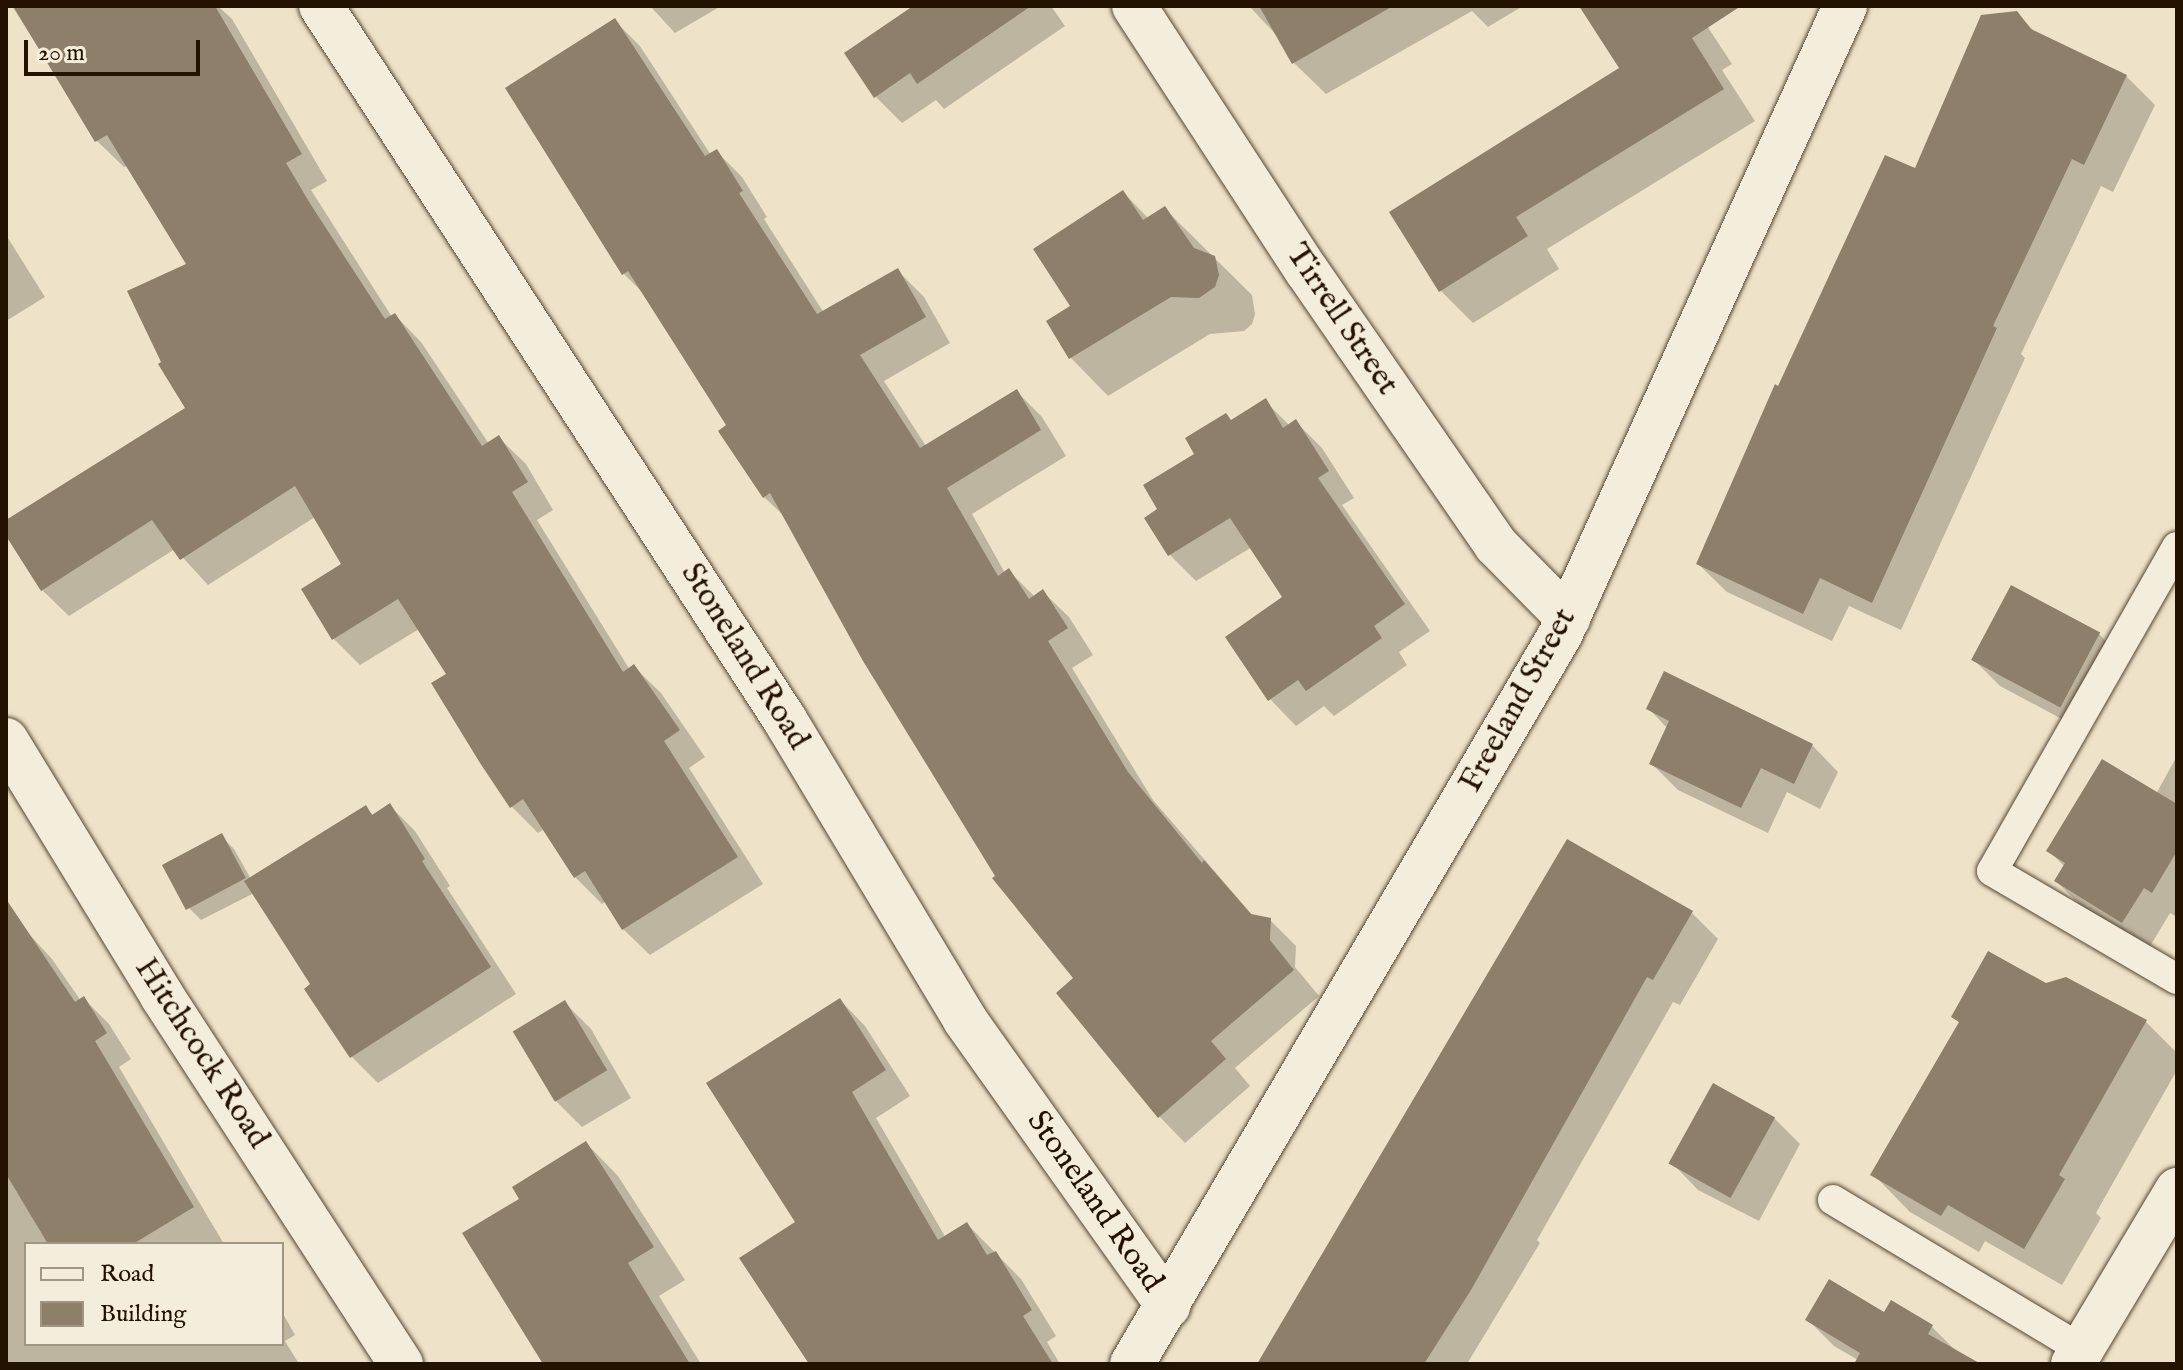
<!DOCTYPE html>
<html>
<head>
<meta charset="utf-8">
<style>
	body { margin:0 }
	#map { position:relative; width:2183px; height:1370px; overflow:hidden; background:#eee3c9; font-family:"IM FELL English",serif }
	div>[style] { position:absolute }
	.shadow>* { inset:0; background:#0003 }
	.building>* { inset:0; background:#8d7f69; transform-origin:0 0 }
	.roads { filter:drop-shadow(0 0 2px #564632) drop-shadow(0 0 2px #564632) }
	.lane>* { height:30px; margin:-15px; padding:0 15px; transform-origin:15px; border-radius:15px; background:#f4eddc }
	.street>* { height:44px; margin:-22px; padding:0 22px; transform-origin:22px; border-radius:22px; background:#f4eddc }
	span { translate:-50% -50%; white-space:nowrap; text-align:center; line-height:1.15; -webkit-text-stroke:6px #f4eddc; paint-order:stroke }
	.street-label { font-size:32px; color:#241200 }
	.frame { position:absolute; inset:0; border:8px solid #241200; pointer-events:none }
	.legend { position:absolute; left:24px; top:1242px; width:260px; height:104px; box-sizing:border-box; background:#f4eddc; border:2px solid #a19584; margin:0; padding:10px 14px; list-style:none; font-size:24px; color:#241200 }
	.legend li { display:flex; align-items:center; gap:16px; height:40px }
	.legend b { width:40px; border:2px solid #a19584 }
	.scale { position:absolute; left:24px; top:40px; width:176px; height:36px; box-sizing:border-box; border:4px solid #241200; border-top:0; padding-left:10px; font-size:24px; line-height:28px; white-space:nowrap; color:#241200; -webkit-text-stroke:6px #f4eddc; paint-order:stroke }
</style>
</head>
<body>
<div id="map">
	<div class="shadow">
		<div style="clip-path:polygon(12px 6px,218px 6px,232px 19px,327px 181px,311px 190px,392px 317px,395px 315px,421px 342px,489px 444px,499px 438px,526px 464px,553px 510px,537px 520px,630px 670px,634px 667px,661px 693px,705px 757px,689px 768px,763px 884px,650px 955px,623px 929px,606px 901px,602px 904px,575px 877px,544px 829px,538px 833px,512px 807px,481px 762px,448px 674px,419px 629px,360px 665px,333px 638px,344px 565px,315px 517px,208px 585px,175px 549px,69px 616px,42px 590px,6px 532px,6px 522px,188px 408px,188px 264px,128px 165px,124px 167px,97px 141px)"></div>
		<div style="clip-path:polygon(650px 6px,721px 6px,675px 33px)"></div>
		<div style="clip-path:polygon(916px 6px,1051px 6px,1065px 26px,944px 109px,936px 100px,902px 123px,876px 97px)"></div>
		<div style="clip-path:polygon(1249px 6px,1523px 6px,1488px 27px,1472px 11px,1326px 94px,1294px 63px,1281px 40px)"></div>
		<div style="clip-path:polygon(1581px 6px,1694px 6px,1732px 64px,1722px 70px,1755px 121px,1547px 249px,1559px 269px,1473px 323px,1441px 291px,1622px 69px)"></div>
		<div style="clip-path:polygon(2016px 13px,2037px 34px,2126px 76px,2155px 105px,2113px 192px,2101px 186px,2021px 354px,2025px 358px,1901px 630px,1849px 606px,1832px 641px,1727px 592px,1698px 564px,1779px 388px)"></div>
		<div style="clip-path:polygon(614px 20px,640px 46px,711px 155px,716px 151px,742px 177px,767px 217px,764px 219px,824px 313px,898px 271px,924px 297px,950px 343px,884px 381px,926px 446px,1016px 391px,1042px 417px,1066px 456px,972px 514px,1005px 573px,1009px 571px,1035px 597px,1043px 592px,1069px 617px,1093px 655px,1072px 668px,1153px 800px,1254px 917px,1270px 920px,1296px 946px,1295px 967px,1319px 996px,1235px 1068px,1250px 1086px,1185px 1143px,1160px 1117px,1058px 993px,1076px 978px,997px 876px,786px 518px,764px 497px,729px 426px,647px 297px,624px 274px)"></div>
		<div style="clip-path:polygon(1123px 192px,1149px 219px,1165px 209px,1252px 295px,1255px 314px,1252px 324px,1244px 331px,1210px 334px,1108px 396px,1071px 358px,1049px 322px,1073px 306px)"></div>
		<div style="clip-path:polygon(6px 235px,45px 297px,6px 321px)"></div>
		<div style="clip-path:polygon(1265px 401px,1290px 426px,1296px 422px,1322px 448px,1354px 498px,1342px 505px,1430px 631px,1399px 652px,1407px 665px,1334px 716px,1324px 706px,1296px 726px,1270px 699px,1285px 598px,1252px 547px,1196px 581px,1170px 555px,1160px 510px,1196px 454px,1233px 422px)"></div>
		<div style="clip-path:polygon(2099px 634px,2125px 661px,2086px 732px,2000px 686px,1974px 660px)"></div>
		<div style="clip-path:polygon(1648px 708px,1812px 745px,1838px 772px,1820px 809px,1787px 792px,1768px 833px,1678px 790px,1651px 763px,1668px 729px)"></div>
		<div style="clip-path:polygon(2177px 756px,2177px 917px,2170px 913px,2149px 948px,2082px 907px,2056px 881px,2065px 867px,2049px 851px,2156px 794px)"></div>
		<div style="clip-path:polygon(389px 805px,415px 831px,450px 886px,447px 888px,516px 994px,378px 1083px,352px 1057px,306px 989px,313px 985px,254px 893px,201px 920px,188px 907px,165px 865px,221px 836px,234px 849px,251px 879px,365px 807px,374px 816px)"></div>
		<div style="clip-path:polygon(6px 909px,52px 959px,81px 1001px,84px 999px,109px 1024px,131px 1059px,119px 1067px,224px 1244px,26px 1244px,26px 1344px,282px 1344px,282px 1312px,295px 1335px,285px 1341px,299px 1364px,8px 1364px,6px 1360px)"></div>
		<div style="clip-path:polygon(1692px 913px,1718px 939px,1680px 1005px,1673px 1002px,1537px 1240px,1540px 1243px,1467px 1364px,1257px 1364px)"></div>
		<div style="clip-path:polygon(840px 1000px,865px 1026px,910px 1096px,876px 1118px,946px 1238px,967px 1224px,1021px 1279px,1056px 1336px,1047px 1342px,1060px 1364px,817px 1364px,797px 1223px)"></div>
		<div style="clip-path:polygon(565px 1003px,591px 1029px,631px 1098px,582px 1127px,556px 1101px)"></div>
		<div style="clip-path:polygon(1953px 1017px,2146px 1022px,2177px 1053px,2177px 1070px,2096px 1213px,2101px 1218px,2062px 1285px,1985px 1241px,1979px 1252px,1910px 1212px,1873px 1174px,1960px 1023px)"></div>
		<div style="clip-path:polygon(1774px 1118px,1800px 1144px,1759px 1221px,1698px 1190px,1672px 1163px)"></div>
		<div style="clip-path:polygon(586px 1143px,618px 1176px,685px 1280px,659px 1296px,701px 1364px,546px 1364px,522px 1200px)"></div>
		<div style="clip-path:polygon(1891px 1303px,1932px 1327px,1969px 1364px,1855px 1364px,1858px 1360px,1834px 1346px,1808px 1320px,1884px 1315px)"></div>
	</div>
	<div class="building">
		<div style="clip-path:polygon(13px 6px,215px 6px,302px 154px,286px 163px,311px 205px,385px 319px,395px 313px,482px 446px,499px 435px,528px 482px,512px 492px,623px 672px,634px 664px,680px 730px,664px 741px,738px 857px,622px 930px,585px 871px,574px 878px,523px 799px,510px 808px,480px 763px,431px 683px,446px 674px,398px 599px,332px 640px,301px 589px,341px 564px,295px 486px,180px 560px,152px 520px,41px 591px,6px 536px,6px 520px,185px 408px,158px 364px,161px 362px,127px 291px,186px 264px,107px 135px,95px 142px)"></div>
		<div style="clip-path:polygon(913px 6px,1031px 6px,917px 84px,910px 73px,874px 98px,844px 53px)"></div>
		<div style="clip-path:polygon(1259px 6px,1393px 6px,1292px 64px)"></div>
		<div style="clip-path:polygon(1579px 6px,1741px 6px,1692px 38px,1724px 89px,1516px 217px,1528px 236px,1439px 292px,1389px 212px,1619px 68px)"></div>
		<div style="clip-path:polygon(2017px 11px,2031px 29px,2127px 75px,2084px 165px,2072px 159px,1993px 326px,1997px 328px,1872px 603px,1820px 578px,1803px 614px,1696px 564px,1775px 384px,1778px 386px,1885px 155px,1915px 168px,1981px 15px)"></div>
		<div style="clip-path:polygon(615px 18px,705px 156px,717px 149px,743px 191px,739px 193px,817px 314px,898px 268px,926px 317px,860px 355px,920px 448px,1017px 389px,1041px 430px,947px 488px,998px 576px,1009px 568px,1029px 599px,1043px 589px,1068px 628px,1048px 641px,1128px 772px,1202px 863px,1204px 860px,1251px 914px,1271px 918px,1270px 940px,1294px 970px,1211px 1041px,1226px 1059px,1158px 1118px,1056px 993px,1073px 978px,992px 878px,995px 876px,863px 661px,770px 493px,763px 498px,718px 431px,726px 425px,628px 271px,622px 275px,505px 88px)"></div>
		<div style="clip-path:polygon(1123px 190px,1143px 220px,1165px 206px,1194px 248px,1215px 256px,1219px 275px,1215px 287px,1199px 298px,1171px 297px,1069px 359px,1046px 321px,1070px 306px,1033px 249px)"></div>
		<div style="clip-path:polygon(1266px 398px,1283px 428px,1296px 419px,1329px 471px,1318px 478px,1405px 604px,1374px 626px,1382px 638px,1306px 691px,1298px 680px,1268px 701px,1225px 637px,1282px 597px,1230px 518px,1168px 556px,1144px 518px,1157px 509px,1143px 485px,1194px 454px,1185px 438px,1226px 413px,1231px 420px)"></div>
		<div style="left:2011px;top:585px;width:101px;height:85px;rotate:28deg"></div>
		<div style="clip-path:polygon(1664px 671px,1813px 744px,1794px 784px,1761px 768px,1741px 808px,1649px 764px,1669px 721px,1646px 709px)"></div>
		<div style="clip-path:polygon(2102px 759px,2177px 804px,2177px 851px,2152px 893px,2144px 888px,2122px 923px,2054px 881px,2065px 863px,2046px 851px)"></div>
		<div style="clip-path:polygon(390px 803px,425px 859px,422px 861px,491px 967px,350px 1058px,304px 989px,310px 984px,244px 881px,366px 805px,372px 815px)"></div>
		<div style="left:222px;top:833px;width:51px;height:68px;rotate:62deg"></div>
		<div style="clip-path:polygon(1567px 839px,1693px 911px,1653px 980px,1647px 977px,1471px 1290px,1424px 1364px,1257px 1364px)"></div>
		<div style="clip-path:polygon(6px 899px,75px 1002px,84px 996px,107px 1033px,95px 1041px,194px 1207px,133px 1244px,48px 1244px,6px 1174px)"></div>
		<div style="clip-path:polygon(1988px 951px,2046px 983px,2066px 977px,2147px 1020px,2059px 1175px,2065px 1179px,2024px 1249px,1948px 1205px,1941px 1216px,1870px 1175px,1959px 1022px,1951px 1017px)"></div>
		<div style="clip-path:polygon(840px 998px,886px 1070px,852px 1092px,938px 1240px,967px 1222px,987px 1255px,996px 1251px,1032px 1310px,1023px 1316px,1053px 1364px,809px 1364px,739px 1258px,795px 1222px,706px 1083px)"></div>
		<div style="left:565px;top:1000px;width:82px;height:61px;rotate:59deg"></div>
		<div style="left:1713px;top:1083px;width:71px;height:92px;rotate:29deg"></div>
		<div style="clip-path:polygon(586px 1141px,654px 1247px,628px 1263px,690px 1364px,543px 1364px,462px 1233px,519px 1199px,512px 1187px)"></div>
		<div style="clip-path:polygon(1829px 1279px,1884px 1312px,1891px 1300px,1933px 1325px,1928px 1334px,1981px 1364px,1854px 1364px,1860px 1353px,1805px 1320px)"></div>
	</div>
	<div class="roads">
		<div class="lane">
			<div style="left:2177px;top:547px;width:373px;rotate:119.7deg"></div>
			<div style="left:1992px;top:871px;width:214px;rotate:30.3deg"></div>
			<div style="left:1833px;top:1200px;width:289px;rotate:31deg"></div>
		</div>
		<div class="street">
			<div style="left:321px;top:6px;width:852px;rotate:56.98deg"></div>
			<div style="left:785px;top:720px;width:350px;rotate:59deg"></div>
			<div style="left:965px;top:1020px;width:351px;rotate:54.6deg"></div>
			<div style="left:1134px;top:6px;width:316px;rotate:56.9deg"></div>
			<div style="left:1307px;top:271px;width:333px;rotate:55.4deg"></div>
			<div style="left:1496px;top:545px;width:103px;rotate:45.4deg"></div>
			<div style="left:6px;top:740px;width:300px;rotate:58.6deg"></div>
			<div style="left:162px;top:996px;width:439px;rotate:57deg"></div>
			<div style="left:1132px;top:1364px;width:845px;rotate:-59.58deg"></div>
			<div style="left:1560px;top:635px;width:691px;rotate:-65.62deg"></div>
			<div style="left:2073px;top:1364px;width:203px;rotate:-59.1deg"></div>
		</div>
	</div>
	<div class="street-label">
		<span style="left:1341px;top:320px;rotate:56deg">Tirrell Street</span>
		<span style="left:744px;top:657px;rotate:58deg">Stoneland Road</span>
		<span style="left:1519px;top:701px;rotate:-61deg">Freeland Street</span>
		<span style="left:201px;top:1054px;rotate:57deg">Hitchcock Road</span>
		<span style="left:1094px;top:1202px;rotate:55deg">Stoneland Road</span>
	</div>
	<div class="frame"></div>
	<ul class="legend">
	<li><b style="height:10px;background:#f4eddc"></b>Road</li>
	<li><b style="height:22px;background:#8d7f69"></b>Building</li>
	</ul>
	<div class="scale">20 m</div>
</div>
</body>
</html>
